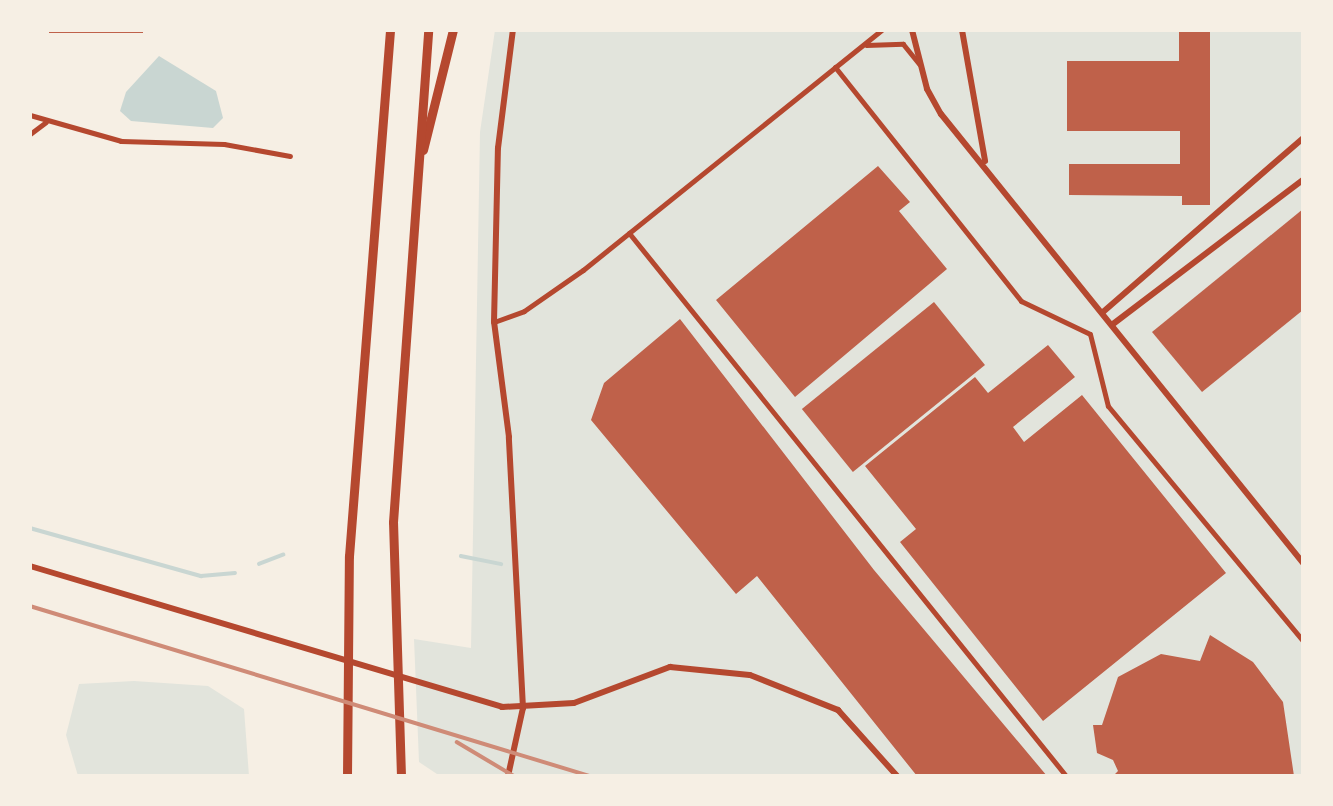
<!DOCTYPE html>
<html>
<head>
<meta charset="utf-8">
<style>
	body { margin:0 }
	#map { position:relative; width:1333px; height:806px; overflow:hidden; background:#f6efe4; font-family:Mulish,sans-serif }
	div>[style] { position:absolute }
	.green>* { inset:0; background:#e2e4dc }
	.water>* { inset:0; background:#c9d6d2 }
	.stream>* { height:3.5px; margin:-1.75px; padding:0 1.75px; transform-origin:1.75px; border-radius:1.75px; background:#c9d6d2 }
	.building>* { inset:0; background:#bf614a; transform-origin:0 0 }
	.minor>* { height:5px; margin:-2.5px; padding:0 2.5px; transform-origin:2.5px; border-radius:2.5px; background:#b5482f }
	.tertiary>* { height:6px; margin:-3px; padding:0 3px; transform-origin:3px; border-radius:3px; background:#b5482f }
	.motorway>* { height:9px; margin:-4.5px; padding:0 4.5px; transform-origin:4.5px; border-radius:4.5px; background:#b5482f }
	.rail>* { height:3.5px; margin:-1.75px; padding:0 1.75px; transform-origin:1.75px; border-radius:1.75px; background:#cf8b77 }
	span { translate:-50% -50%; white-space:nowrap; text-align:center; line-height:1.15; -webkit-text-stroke:5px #f6efe4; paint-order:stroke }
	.frame { position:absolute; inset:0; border:32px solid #f6efe4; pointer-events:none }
</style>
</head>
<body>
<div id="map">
	<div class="green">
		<div style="clip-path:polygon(495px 30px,1303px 30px,1303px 776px,440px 776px,419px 762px,414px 639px,471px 648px,480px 132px)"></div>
		<div style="clip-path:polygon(134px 681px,208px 686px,244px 709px,249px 776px,78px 776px,66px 735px,79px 684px)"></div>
	</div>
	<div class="water">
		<div style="clip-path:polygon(159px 56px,216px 91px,223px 118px,213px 128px,131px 121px,120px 111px,126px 92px)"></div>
	</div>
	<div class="stream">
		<div style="left:30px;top:528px;width:178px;rotate:15.7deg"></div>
		<div style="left:201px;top:576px;width:34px;rotate:-5deg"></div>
		<div style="left:461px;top:556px;width:41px;rotate:11.3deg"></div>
		<div style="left:259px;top:564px;width:26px;rotate:-21deg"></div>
	</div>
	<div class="building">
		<div style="left:49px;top:30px;width:94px;height:3px"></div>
		<div style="clip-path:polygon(1179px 30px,1210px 30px,1210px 205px,1182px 205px,1182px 196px,1069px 195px,1069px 164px,1180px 164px,1180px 131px,1067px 131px,1067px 61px,1179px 61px)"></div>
		<div style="clip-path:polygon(878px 166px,910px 202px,899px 211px,947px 269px,795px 397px,716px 300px)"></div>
		<div style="clip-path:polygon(1303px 209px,1303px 310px,1202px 392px,1152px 332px)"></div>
		<div style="left:934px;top:302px;width:81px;height:170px;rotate:51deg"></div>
		<div style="clip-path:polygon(680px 319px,874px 570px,1047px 776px,917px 776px,757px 576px,736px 594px,591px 420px,604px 383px)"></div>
		<div style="clip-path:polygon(1048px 345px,1075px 377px,1013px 427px,1024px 442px,1082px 395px,1226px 573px,1043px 721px,900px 542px,916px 529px,865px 466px,975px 377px,988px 393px)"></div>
		<div style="clip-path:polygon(1210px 635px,1253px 662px,1283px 702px,1294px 776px,1113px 776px,1118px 771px,1113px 760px,1097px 753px,1093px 725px,1102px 725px,1118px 677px,1161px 654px,1200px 661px)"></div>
	</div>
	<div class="minor">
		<div style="left:866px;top:45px;width:37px;rotate:-2deg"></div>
		<div style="left:903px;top:44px;width:26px;rotate:51deg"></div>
		<div style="left:835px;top:67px;width:299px;rotate:51.5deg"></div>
		<div style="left:1021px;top:301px;width:76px;rotate:25.6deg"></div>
		<div style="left:1090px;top:334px;width:74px;rotate:76deg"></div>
		<div style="left:1108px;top:406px;width:305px;rotate:50.3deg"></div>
		<div style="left:30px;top:115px;width:95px;rotate:15.9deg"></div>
		<div style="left:121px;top:141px;width:103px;rotate:1.7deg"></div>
		<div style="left:224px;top:144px;width:67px;rotate:10.3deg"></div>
		<div style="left:30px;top:134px;width:20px;rotate:-37deg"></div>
		<div style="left:629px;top:233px;width:697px;rotate:51.17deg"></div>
		<div style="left:494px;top:322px;width:32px;rotate:-20deg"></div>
		<div style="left:524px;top:311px;width:72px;rotate:-34.8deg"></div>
		<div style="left:583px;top:270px;width:383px;rotate:-38.8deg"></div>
	</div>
	<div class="tertiary">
		<div style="left:912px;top:30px;width:61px;rotate:75.7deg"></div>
		<div style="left:927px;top:89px;width:29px;rotate:61deg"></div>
		<div style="left:941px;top:114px;width:577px;rotate:51.12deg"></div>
		<div style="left:962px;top:30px;width:133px;rotate:80deg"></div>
		<div style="left:1103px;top:312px;width:265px;rotate:-41deg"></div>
		<div style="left:1113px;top:324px;width:238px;rotate:-37.2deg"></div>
		<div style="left:30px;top:566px;width:493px;rotate:16.6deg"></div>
		<div style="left:502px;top:707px;width:72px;rotate:-3.2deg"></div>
		<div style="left:574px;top:703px;width:103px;rotate:-20.6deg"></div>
		<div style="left:670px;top:667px;width:80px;rotate:5.7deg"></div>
		<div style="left:750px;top:675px;width:95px;rotate:21.7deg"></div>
		<div style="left:838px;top:710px;width:89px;rotate:48.2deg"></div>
		<div style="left:508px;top:776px;width:70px;rotate:-77.6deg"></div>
		<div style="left:523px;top:708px;width:271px;rotate:-93deg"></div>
		<div style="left:509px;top:437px;width:116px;rotate:-97.4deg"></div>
		<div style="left:494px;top:322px;width:174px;rotate:-88.7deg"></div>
		<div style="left:498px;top:148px;width:119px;rotate:-82.8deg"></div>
	</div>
	<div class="motorway">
		<div style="left:423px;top:150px;width:124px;rotate:-76deg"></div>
		<div style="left:347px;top:776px;width:220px;rotate:-89.5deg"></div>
		<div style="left:349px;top:556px;width:528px;rotate:-85.54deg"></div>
		<div style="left:401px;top:776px;width:254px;rotate:-91.8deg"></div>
		<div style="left:393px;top:522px;width:493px;rotate:-85.9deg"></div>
	</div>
	<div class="rail">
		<div style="left:30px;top:606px;width:585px;rotate:16.89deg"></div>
		<div style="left:457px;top:742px;width:66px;rotate:30.8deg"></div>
	</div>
	<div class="frame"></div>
</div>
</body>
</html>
